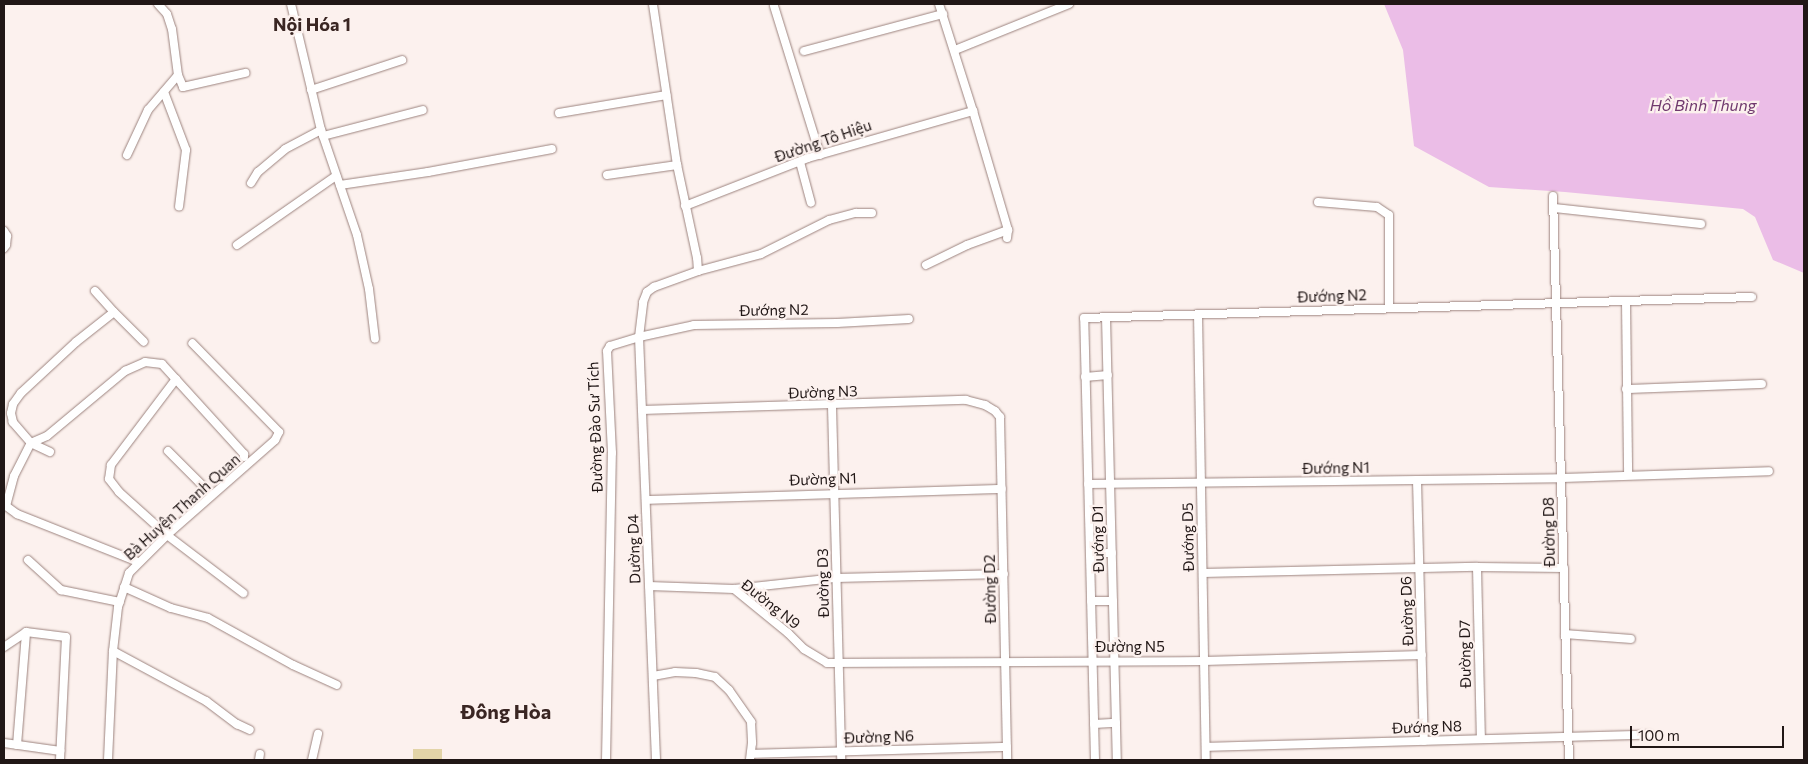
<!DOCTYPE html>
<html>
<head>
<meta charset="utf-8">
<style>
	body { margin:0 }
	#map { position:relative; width:1808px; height:764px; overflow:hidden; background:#fcf1ee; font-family:Commissioner,sans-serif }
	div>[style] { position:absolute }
	.green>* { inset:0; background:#e3d4a8; transform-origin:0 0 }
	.water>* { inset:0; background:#ebbde7 }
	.roads { filter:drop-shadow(0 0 1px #9c837e) drop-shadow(0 0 1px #9c837e) }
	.street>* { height:8px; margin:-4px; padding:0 4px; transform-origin:4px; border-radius:4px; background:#fff }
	span { translate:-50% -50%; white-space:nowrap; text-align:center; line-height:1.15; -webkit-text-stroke:4.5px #fcf1ee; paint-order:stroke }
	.street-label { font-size:15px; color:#211716 }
	.water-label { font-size:16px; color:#70396e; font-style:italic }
	.quarter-label { font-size:18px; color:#3a2623; font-weight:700 }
	.district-label { font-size:20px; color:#3a2623; font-weight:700 }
	.frame { position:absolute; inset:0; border:5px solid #211716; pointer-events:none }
	.scale { position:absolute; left:1630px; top:726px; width:154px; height:22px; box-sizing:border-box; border:2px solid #211716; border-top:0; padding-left:6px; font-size:15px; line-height:18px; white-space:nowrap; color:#211716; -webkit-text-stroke:4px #fcf1ee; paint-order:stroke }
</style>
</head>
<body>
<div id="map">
	<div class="green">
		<div style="left:413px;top:749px;width:29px;height:11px"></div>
	</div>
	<div class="water">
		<div style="clip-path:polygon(1384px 4px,1804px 4px,1804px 273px,1773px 260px,1755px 217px,1743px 209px,1565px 192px,1489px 187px,1414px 146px,1403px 50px)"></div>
	</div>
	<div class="roads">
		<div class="street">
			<div style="left:158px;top:4px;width:13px;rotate:48deg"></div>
			<div style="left:167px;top:14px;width:16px;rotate:72deg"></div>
			<div style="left:172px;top:29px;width:46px;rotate:82.6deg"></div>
			<div style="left:178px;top:75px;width:13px;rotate:67deg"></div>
			<div style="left:183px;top:87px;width:64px;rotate:-12.7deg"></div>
			<div style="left:291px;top:4px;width:130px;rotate:76.6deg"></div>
			<div style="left:321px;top:130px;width:111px;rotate:71.1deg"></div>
			<div style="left:357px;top:235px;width:55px;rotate:77.5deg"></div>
			<div style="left:369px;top:289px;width:50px;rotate:83.2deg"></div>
			<div style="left:939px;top:4px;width:112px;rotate:72.4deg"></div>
			<div style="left:973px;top:111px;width:124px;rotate:73.6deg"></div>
			<div style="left:1008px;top:230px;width:8px;rotate:97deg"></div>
			<div style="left:774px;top:6px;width:156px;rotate:72.8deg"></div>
			<div style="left:955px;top:50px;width:123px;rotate:-22deg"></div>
			<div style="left:804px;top:51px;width:144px;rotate:-14.9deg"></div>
			<div style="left:311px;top:90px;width:96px;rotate:-18.2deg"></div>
			<div style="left:164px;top:92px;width:62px;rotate:69.2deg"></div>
			<div style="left:186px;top:150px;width:57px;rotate:97deg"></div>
			<div style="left:559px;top:113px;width:109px;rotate:-9.5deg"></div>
			<div style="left:323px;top:136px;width:103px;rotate:-14.6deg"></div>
			<div style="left:127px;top:155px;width:50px;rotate:-65deg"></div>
			<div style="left:148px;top:110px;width:46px;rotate:-49.4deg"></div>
			<div style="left:800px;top:162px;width:42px;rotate:75deg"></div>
			<div style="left:607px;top:175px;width:71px;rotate:-8.1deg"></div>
			<div style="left:251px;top:183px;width:13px;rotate:-58deg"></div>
			<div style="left:258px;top:172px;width:35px;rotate:-40deg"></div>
			<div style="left:285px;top:149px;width:41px;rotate:-27.8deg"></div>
			<div style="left:340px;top:185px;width:89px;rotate:-8.4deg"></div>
			<div style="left:428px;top:172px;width:126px;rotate:-10.5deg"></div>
			<div style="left:1553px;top:196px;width:564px;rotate:88.38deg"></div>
			<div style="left:1318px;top:202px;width:59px;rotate:4.8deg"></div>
			<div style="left:1377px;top:207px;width:14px;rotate:34deg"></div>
			<div style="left:1389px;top:215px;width:93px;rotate:90deg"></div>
			<div style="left:685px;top:206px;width:132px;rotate:-21.3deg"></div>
			<div style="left:808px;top:158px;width:172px;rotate:-15.9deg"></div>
			<div style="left:1554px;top:208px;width:148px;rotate:6.2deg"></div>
			<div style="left:4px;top:231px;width:6px;rotate:59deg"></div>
			<div style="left:7px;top:236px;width:9px;rotate:96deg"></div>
			<div style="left:6px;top:245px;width:4px;rotate:124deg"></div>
			<div style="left:237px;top:245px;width:121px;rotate:-34.9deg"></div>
			<div style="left:926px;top:265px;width:46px;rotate:-26deg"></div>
			<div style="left:967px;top:245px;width:44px;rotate:-20.1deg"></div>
			<div style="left:698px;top:271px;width:65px;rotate:-15.1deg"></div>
			<div style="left:761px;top:254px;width:76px;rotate:-26.6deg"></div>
			<div style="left:829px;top:220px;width:28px;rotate:-15deg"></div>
			<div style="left:856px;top:213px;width:16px"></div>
			<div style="left:95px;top:291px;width:28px;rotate:48deg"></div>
			<div style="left:1626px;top:301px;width:174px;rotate:89.3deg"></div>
			<div style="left:1198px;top:314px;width:446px;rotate:89deg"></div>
			<div style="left:1106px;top:317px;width:443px;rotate:88.6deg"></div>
			<div style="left:1085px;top:377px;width:23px;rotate:-5deg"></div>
			<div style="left:176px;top:379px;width:108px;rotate:127.1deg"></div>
			<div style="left:111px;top:465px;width:14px;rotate:98deg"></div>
			<div style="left:109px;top:479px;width:16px;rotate:52deg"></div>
			<div style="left:119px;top:492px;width:64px;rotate:41.9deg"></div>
			<div style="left:167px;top:535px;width:96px;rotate:37.3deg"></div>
			<div style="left:1626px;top:389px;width:136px;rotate:-2.1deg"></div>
			<div style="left:832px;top:406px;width:354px;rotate:88.5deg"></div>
			<div style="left:642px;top:410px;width:324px;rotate:-1.8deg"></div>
			<div style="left:966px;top:400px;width:20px;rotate:15deg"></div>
			<div style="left:985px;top:405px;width:12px;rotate:31deg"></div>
			<div style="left:995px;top:411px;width:8px;rotate:50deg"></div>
			<div style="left:1000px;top:417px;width:343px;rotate:88.8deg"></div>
			<div style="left:31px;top:443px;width:17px;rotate:-24deg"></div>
			<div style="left:47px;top:436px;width:102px;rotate:-39.8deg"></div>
			<div style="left:125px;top:371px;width:22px;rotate:-24deg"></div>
			<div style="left:145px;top:362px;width:17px;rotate:7deg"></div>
			<div style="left:162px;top:364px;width:122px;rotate:47.7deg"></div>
			<div style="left:244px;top:454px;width:3px;rotate:90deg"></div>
			<div style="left:168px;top:451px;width:62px;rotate:45deg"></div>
			<div style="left:50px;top:452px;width:21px;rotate:-155deg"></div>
			<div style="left:31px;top:443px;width:28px;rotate:-131deg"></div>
			<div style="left:13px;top:422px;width:9px;rotate:-103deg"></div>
			<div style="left:11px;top:413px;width:9px;rotate:-77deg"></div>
			<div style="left:13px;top:404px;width:14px;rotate:-54deg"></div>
			<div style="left:21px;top:393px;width:75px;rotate:-42.8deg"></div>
			<div style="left:76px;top:342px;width:48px;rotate:-38.3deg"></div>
			<div style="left:114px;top:312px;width:42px;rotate:45deg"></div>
			<div style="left:1417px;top:480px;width:261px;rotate:88.5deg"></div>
			<div style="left:1088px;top:484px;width:474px;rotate:-0.7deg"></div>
			<div style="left:1562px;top:478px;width:207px;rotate:-1.9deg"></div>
			<div style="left:646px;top:500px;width:356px;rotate:-1.8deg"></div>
			<div style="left:6px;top:506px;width:14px;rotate:36deg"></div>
			<div style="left:17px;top:514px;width:130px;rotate:21.6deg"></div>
			<div style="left:6px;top:506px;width:31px;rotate:-75deg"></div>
			<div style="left:14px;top:476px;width:37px;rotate:-63deg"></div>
			<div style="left:1090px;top:554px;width:22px;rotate:-3deg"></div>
			<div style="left:28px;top:560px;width:45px;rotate:42.3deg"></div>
			<div style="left:61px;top:590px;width:60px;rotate:11.5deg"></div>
			<div style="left:1477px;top:567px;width:172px;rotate:88.7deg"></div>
			<div style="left:1203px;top:573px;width:274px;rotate:-1.3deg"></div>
			<div style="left:1477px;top:567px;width:87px;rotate:0.7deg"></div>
			<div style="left:649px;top:586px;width:85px;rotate:2deg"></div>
			<div style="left:734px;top:589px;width:70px;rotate:39.2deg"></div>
			<div style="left:788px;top:633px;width:23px;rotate:45deg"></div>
			<div style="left:804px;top:649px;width:27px;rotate:31deg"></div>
			<div style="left:827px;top:663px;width:377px;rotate:-0.3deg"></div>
			<div style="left:1204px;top:661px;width:218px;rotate:-1.6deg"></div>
			<div style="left:124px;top:587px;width:51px;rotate:24.1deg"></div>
			<div style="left:171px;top:608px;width:38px;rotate:15deg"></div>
			<div style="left:208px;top:618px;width:97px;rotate:28.9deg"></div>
			<div style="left:293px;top:665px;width:48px;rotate:24.4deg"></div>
			<div style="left:734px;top:589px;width:103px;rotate:-6.2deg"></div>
			<div style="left:836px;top:578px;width:168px;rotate:-1.4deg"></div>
			<div style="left:1091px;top:601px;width:22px"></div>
			<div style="left:1565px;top:634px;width:66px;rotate:4.3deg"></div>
			<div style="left:4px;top:647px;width:27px;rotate:-34deg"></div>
			<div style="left:26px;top:632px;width:40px;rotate:7.1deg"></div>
			<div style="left:66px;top:637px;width:123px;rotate:92.8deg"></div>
			<div style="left:113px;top:651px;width:106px;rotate:28.3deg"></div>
			<div style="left:206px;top:701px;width:39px;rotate:37deg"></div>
			<div style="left:237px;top:724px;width:14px;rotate:25deg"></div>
			<div style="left:653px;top:676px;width:22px;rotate:-10deg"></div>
			<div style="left:675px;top:672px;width:21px;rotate:3deg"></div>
			<div style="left:696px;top:673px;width:19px;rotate:12deg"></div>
			<div style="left:715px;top:677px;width:19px;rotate:43deg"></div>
			<div style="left:729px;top:690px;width:39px;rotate:55deg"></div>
			<div style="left:751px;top:722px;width:21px;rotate:87deg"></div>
			<div style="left:752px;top:743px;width:17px;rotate:97deg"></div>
			<div style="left:1094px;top:724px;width:22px;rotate:-3deg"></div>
			<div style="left:4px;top:743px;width:57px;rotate:8.1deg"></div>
			<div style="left:17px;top:745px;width:113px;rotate:-85.4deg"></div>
			<div style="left:1206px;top:747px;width:443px;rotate:-1.6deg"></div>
			<div style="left:751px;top:754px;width:256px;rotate:-1.6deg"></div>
			<div style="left:108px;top:760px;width:109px;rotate:-87.4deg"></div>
			<div style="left:113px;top:651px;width:44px;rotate:-83.5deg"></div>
			<div style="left:118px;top:607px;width:36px;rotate:-72deg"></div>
			<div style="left:129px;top:573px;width:54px;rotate:-45deg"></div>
			<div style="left:167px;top:535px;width:144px;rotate:-41.3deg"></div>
			<div style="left:275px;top:440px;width:9px;rotate:-63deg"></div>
			<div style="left:279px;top:432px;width:124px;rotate:-134.3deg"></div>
			<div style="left:259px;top:760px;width:6px;rotate:-81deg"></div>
			<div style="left:312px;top:760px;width:27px;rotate:-77deg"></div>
			<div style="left:606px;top:760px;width:307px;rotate:-88.9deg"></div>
			<div style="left:612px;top:453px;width:102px;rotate:-92.8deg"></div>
			<div style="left:607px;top:351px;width:6px;rotate:-59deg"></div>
			<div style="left:610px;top:346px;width:30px;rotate:-17deg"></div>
			<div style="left:639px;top:337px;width:35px;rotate:-83deg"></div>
			<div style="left:643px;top:302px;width:11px;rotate:-68deg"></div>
			<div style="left:647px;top:292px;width:9px;rotate:-36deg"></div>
			<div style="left:654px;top:287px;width:47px;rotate:-20deg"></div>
			<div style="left:698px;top:271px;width:13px;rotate:-94deg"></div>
			<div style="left:697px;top:258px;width:95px;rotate:-102.1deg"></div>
			<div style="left:677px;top:165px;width:163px;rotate:-98.5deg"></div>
			<div style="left:656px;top:760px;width:423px;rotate:-92.3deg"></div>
			<div style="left:639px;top:337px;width:56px;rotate:-12.3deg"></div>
			<div style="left:694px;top:325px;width:143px;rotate:-0.8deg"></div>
			<div style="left:837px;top:323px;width:72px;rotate:-3.2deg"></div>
			<div style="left:1095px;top:760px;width:442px;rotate:-91.4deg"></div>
			<div style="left:1084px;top:318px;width:668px;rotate:-1.8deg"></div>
		</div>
	</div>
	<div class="street-label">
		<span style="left:823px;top:141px;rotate:-19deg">Đường Tô Hiệu</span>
		<span style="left:1332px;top:296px;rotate:-2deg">Đướng N2</span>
		<span style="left:774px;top:310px;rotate:-1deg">Đướng N2</span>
		<span style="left:823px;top:392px;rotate:-2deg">Đường N3</span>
		<span style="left:595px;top:427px;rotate:-92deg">Đường Đào Sư Tích</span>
		<span style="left:1336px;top:468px;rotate:-1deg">Đướng N1</span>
		<span style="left:823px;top:479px;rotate:-2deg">Đường N1</span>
		<span style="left:182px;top:507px;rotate:-42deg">Bà Huyện Thanh Quan</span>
		<span style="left:1549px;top:532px;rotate:-91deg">Đường D8</span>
		<span style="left:1188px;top:537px;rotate:-91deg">Đướng D5</span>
		<span style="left:1098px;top:539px;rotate:-91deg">Đướng D1</span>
		<span style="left:634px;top:549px;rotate:-92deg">Dường D4</span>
		<span style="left:823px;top:583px;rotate:-91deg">Đường D3</span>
		<span style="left:990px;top:589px;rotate:-91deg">Đường D2</span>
		<span style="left:771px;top:604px;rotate:38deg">Đường N9</span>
		<span style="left:1407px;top:611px;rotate:-92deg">Đường D6</span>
		<span style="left:1130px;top:647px">Đường N5</span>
		<span style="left:1465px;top:654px;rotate:-91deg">Đường D7</span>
		<span style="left:1427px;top:727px;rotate:-2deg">Đướng N8</span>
		<span style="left:879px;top:737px;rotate:-2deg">Đường N6</span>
	</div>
	<div class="water-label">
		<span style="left:1703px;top:105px">Hồ Bình Thung</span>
	</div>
	<div class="quarter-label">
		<span style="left:312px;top:24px">Nội Hóa 1</span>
	</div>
	<div class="district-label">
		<span style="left:506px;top:711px">Đông Hòa</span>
	</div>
	<div class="frame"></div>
	<div class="scale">100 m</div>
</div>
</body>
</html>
